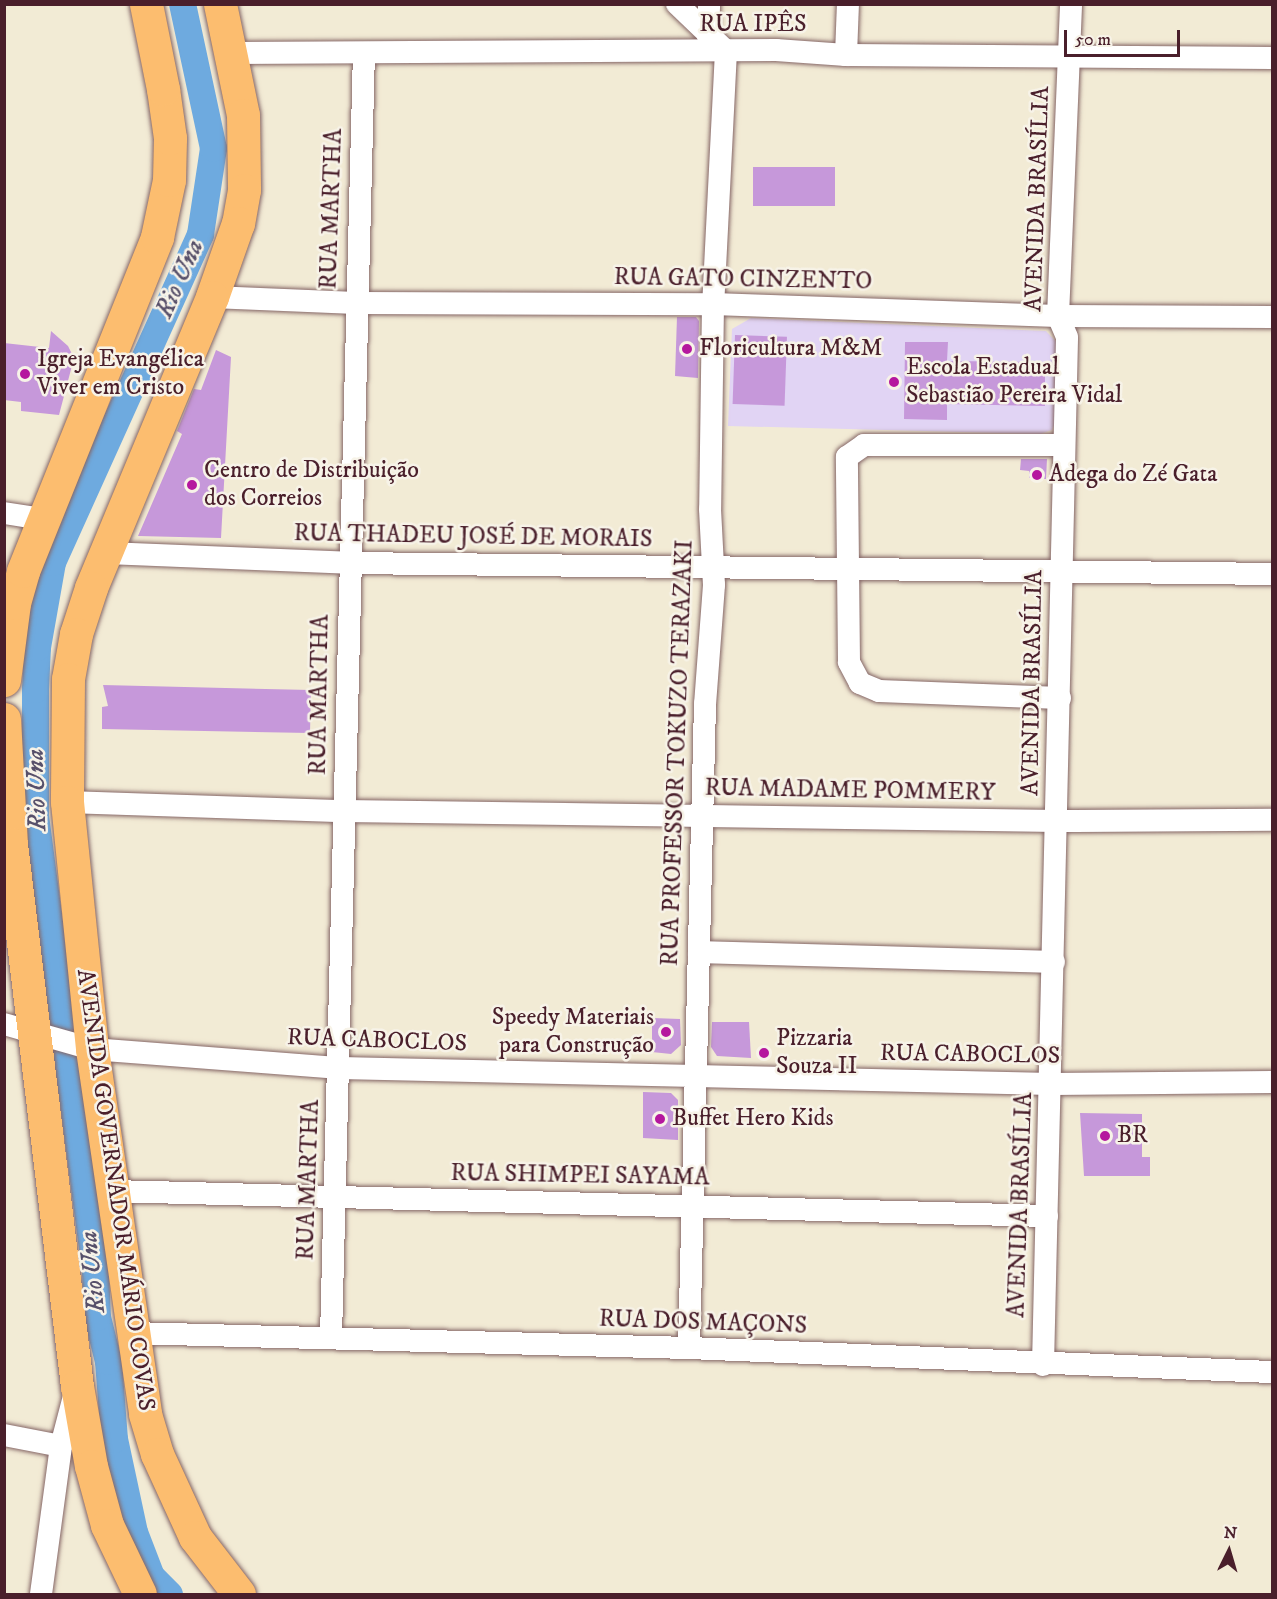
<!DOCTYPE html>
<html>
<head>
<meta charset="utf-8">
<style>
	body { margin:0 }
	#map { position:relative; width:1277px; height:1599px; overflow:hidden; background:#f2ebd5; font-family:"IM FELL DW Pica",serif }
	div>[style] { position:absolute }
	.built>* { inset:0; background:#e1d4f4 }
	.river>* { height:27px; margin:-13.5px; padding:0 13.5px; transform-origin:13.5px; border-radius:13.5px; background:#6eaadf }
	.building>* { inset:0; background:#c698da; transform-origin:0 0 }
	.roads { filter:drop-shadow(0 0 2px #856666) drop-shadow(0 0 2px #856666) }
	.minor>* { height:22px; margin:-11px; padding:0 11px; transform-origin:11px; border-radius:11px; background:#fff }
	.highway>* { height:33px; margin:-16.5px; padding:0 16.5px; transform-origin:16.5px; border-radius:16.5px; background:#fcbd6f }
	.dots>* { width:16px; height:16px; translate:-50% -50%; box-sizing:border-box; border:3px solid #f7f3e8; border-radius:50% }
	span { translate:-50% -50%; white-space:nowrap; text-align:center; line-height:1.15; -webkit-text-stroke:5px #f7f3e8; paint-order:stroke }
	.street-label { font-size:24px; color:#4a1f2b }
	.poi-label { font-size:24px; color:#4a1f2b }
	.left { translate:0 -50%; text-align:left }
	.right { translate:-100% -50%; text-align:right }
	.water-label { font-size:26px; color:#57506a; font-style:italic }
	.frame { position:absolute; inset:0; border:6px solid #4a1f2b; pointer-events:none }
	.north { position:absolute; left:1199px; top:1521px; width:60px; height:60px; -webkit-text-stroke:4px #f7f3e8; paint-order:stroke; rotate:5deg; font-size:16px; font-weight:700; line-height:24px; text-align:center; color:#4a1f2b }
	.north::after { content:''; display:block; margin:auto; width:21px; height:27px; background:#4a1f2b; clip-path:polygon(50% 0,100% 100%,50% 72%,0 100%) }
	.scale { position:absolute; left:1064px; top:30px; width:116px; height:27px; box-sizing:border-box; border:3px solid #4a1f2b; border-top:0; padding-left:8px; font-size:18px; line-height:21px; white-space:nowrap; color:#4a1f2b; -webkit-text-stroke:4px #f7f3e8; paint-order:stroke }
</style>
</head>
<body>
<div id="map">
	<div class="built">
		<div style="clip-path:polygon(751px 318px,1046px 331px,1059px 345px,1057px 418px,1052px 430px,1040px 434px,728px 426px,732px 329px)"></div>
	</div>
	<div class="river">
		<div style="left:169px;top:1594px;width:25px;rotate:-135deg"></div>
		<div style="left:151px;top:1576px;width:47px;rotate:-111.1deg"></div>
		<div style="left:134px;top:1532px;width:95px;rotate:-102.1deg"></div>
		<div style="left:114px;top:1439px;width:78px;rotate:-94.4deg"></div>
		<div style="left:108px;top:1361px;width:45px;rotate:-104deg"></div>
		<div style="left:97px;top:1317px;width:46px;rotate:-92.5deg"></div>
		<div style="left:95px;top:1271px;width:459px;rotate:-97.5deg"></div>
		<div style="left:35px;top:816px;width:127px;rotate:-90deg"></div>
		<div style="left:35px;top:689px;width:42px;rotate:-87.3deg"></div>
		<div style="left:37px;top:647px;width:86px;rotate:-80deg"></div>
		<div style="left:52px;top:562px;width:360px;rotate:-65.7deg"></div>
		<div style="left:200px;top:234px;width:87px;rotate:-81.4deg"></div>
		<div style="left:213px;top:148px;width:147px;rotate:-102.1deg"></div>
	</div>
	<div class="building">
		<div style="left:753px;top:167px;width:82px;height:39px"></div>
		<div style="clip-path:polygon(677px 317px,696px 317px,699px 321px,698px 378px,675px 376px)"></div>
		<div style="clip-path:polygon(51px 331px,68px 346px,74px 358px,59px 415px,21px 411px,21px 402px,4px 400px,4px 343px,49px 348px)"></div>
		<div style="left:735px;top:335px;width:52px;height:69px;rotate:2deg"></div>
		<div style="clip-path:polygon(905px 342px,948px 342px,947px 361px,1045px 362px,1045px 406px,947px 404px,947px 420px,904px 419px)"></div>
		<div style="clip-path:polygon(216px 350px,231px 357px,221px 538px,138px 536px,182px 434px,177px 431px,194px 389px,201px 390px)"></div>
		<div style="clip-path:polygon(1021px 459px,1047px 459px,1046px 479px,1029px 478px,1029px 471px,1020px 470px)"></div>
		<div style="clip-path:polygon(103px 685px,311px 690px,310px 733px,102px 729px,102px 707px,108px 706px)"></div>
		<div style="clip-path:polygon(652px 1018px,680px 1019px,681px 1045px,671px 1054px,652px 1052px)"></div>
		<div style="clip-path:polygon(712px 1022px,749px 1022px,751px 1058px,717px 1056px,711px 1047px)"></div>
		<div style="clip-path:polygon(643px 1092px,671px 1093px,678px 1100px,678px 1140px,643px 1138px)"></div>
		<div style="clip-path:polygon(1080px 1113px,1142px 1114px,1142px 1157px,1150px 1157px,1150px 1176px,1084px 1176px)"></div>
	</div>
	<div class="roads">
		<div class="minor">
			<div style="left:677px;top:4px;width:68px;rotate:43.8deg"></div>
			<div style="left:726px;top:51px;width:253px;rotate:92.9deg"></div>
			<div style="left:713px;top:304px;width:205px;rotate:90.8deg"></div>
			<div style="left:710px;top:509px;width:76px;rotate:87deg"></div>
			<div style="left:714px;top:585px;width:119px;rotate:94.3deg"></div>
			<div style="left:705px;top:704px;width:644px;rotate:91.42deg"></div>
			<div style="left:708px;top:36px;width:32px;rotate:-88deg"></div>
			<div style="left:232px;top:53px;width:544px;rotate:-0.32deg"></div>
			<div style="left:776px;top:50px;width:70px;rotate:4.1deg"></div>
			<div style="left:846px;top:55px;width:426px;rotate:0.4deg"></div>
			<div style="left:846px;top:55px;width:51px;rotate:-87.8deg"></div>
			<div style="left:212px;top:297px;width:144px;rotate:2.4deg"></div>
			<div style="left:356px;top:303px;width:357px;rotate:0.2deg"></div>
			<div style="left:713px;top:304px;width:345px;rotate:2deg"></div>
			<div style="left:1058px;top:316px;width:214px;rotate:0.3deg"></div>
			<div style="left:4px;top:513px;width:38px;rotate:9deg"></div>
			<div style="left:105px;top:553px;width:245px;rotate:2.3deg"></div>
			<div style="left:350px;top:563px;width:922px;rotate:0.68deg"></div>
			<div style="left:1060px;top:698px;width:181px;rotate:-177.8deg"></div>
			<div style="left:879px;top:691px;width:21px;rotate:-157deg"></div>
			<div style="left:860px;top:683px;width:24px;rotate:-118deg"></div>
			<div style="left:849px;top:662px;width:205px;rotate:-90.6deg"></div>
			<div style="left:847px;top:457px;width:21px;rotate:-35deg"></div>
			<div style="left:864px;top:445px;width:200px"></div>
			<div style="left:67px;top:802px;width:277px;rotate:1.9deg"></div>
			<div style="left:344px;top:811px;width:713px;rotate:0.8deg"></div>
			<div style="left:1057px;top:821px;width:215px;rotate:-0.3deg"></div>
			<div style="left:699px;top:952px;width:355px;rotate:1.6deg"></div>
			<div style="left:4px;top:1024px;width:91px;rotate:15.9deg"></div>
			<div style="left:92px;top:1049px;width:249px;rotate:4.4deg"></div>
			<div style="left:340px;top:1068px;width:712px;rotate:1.29deg"></div>
			<div style="left:1052px;top:1084px;width:220px;rotate:-0.5deg"></div>
			<div style="left:112px;top:1191px;width:935px;rotate:1.53deg"></div>
			<div style="left:131px;top:1333px;width:558px;rotate:1.54deg"></div>
			<div style="left:689px;top:1348px;width:583px;rotate:2.36deg"></div>
			<div style="left:331px;top:1337px;width:1283px;rotate:-88.53deg"></div>
			<div style="left:1043px;top:1365px;width:1028px;rotate:-88.66deg"></div>
			<div style="left:1067px;top:337px;width:23px;rotate:-113deg"></div>
			<div style="left:1058px;top:316px;width:312px;rotate:-87.6deg"></div>
			<div style="left:4px;top:1435px;width:58px;rotate:10.9deg"></div>
			<div style="left:41px;top:1594px;width:149px;rotate:-82.3deg"></div>
			<div style="left:61px;top:1446px;width:52px;rotate:-75.4deg"></div>
		</div>
		<div class="highway">
			<div style="left:220px;top:4px;width:113px;rotate:78.3deg"></div>
			<div style="left:243px;top:115px;width:75px;rotate:89.2deg"></div>
			<div style="left:244px;top:190px;width:34px;rotate:100deg"></div>
			<div style="left:238px;top:223px;width:78px;rotate:109.4deg"></div>
			<div style="left:212px;top:297px;width:315px;rotate:112.6deg"></div>
			<div style="left:91px;top:588px;width:48px;rotate:108.1deg"></div>
			<div style="left:76px;top:634px;width:46px;rotate:100.1deg"></div>
			<div style="left:68px;top:679px;width:123px;rotate:90.5deg"></div>
			<div style="left:67px;top:802px;width:248px;rotate:84.2deg"></div>
			<div style="left:92px;top:1049px;width:369px;rotate:81.7deg"></div>
			<div style="left:145px;top:1414px;width:42px;rotate:73.3deg"></div>
			<div style="left:157px;top:1454px;width:91px;rotate:65.4deg"></div>
			<div style="left:195px;top:1537px;width:72px;rotate:52.3deg"></div>
			<div style="left:4px;top:680px;width:78px;rotate:-82.6deg"></div>
			<div style="left:14px;top:603px;width:33px;rotate:-74deg"></div>
			<div style="left:23px;top:571px;width:360px;rotate:-68.1deg"></div>
			<div style="left:157px;top:237px;width:58px;rotate:-78.1deg"></div>
			<div style="left:169px;top:180px;width:42px;rotate:-88.6deg"></div>
			<div style="left:170px;top:138px;width:49px;rotate:-98.1deg"></div>
			<div style="left:163px;top:89px;width:87px;rotate:-101.3deg"></div>
			<div style="left:4px;top:719px;width:125px;rotate:86.8deg"></div>
			<div style="left:11px;top:844px;width:546px;rotate:83.06deg"></div>
			<div style="left:77px;top:1386px;width:81px;rotate:80.1deg"></div>
			<div style="left:91px;top:1466px;width:61px;rotate:74.8deg"></div>
			<div style="left:107px;top:1525px;width:76px;rotate:64.4deg"></div>
		</div>
	</div>
	<div class="dots">
		<div style="left:687px;top:349px;background:#b5179e"></div>
		<div style="left:25px;top:374px;background:#b5179e"></div>
		<div style="left:894px;top:382px;background:#b5179e"></div>
		<div style="left:1037px;top:475px;background:#b5179e"></div>
		<div style="left:192px;top:485px;background:#b5179e"></div>
		<div style="left:666px;top:1032px;background:#b5179e"></div>
		<div style="left:764px;top:1053px;background:#b5179e"></div>
		<div style="left:660px;top:1119px;background:#b5179e"></div>
		<div style="left:1105px;top:1136px;background:#b5179e"></div>
	</div>
	<div class="street-label">
		<span style="left:753px;top:25px">RUA IPÊS</span>
		<span style="left:1038px;top:199px;rotate:-88deg">AVENIDA BRASÍLIA</span>
		<span style="left:332px;top:209px;rotate:-88deg">RUA MARTHA</span>
		<span style="left:743px;top:280px;rotate:1deg">RUA GATO CINZENTO</span>
		<span style="left:473px;top:537px;rotate:1deg">RUA THADEU JOSÉ DE MORAIS</span>
		<span style="left:1033px;top:683px;rotate:-89deg">AVENIDA BRASÍLIA</span>
		<span style="left:320px;top:695px;rotate:-89deg">RUA MARTHA</span>
		<span style="left:678px;top:753px;rotate:-88deg">RUA PROFESSOR TOKUZO TERAZAKI</span>
		<span style="left:850px;top:791px;rotate:1deg">RUA MADAME POMMERY</span>
		<span style="left:377px;top:1041px;rotate:2deg">RUA CABOCLOS</span>
		<span style="left:970px;top:1055px;rotate:1deg">RUA CABOCLOS</span>
		<span style="left:580px;top:1176px;rotate:1deg">RUA SHIMPEI SAYAMA</span>
		<span style="left:309px;top:1180px;rotate:-88deg">RUA MARTHA</span>
		<span style="left:115px;top:1190px;rotate:82deg">AVENIDA GOVERNADOR MÁRIO COVAS</span>
		<span style="left:1021px;top:1205px;rotate:-88deg">AVENIDA BRASÍLIA</span>
		<span style="left:703px;top:1323px;rotate:2deg">RUA DOS MAÇONS</span>
	</div>
	<div class="poi-label">
		<span class="left" style="left:699px;top:349px">Floricultura M&amp;M</span>
		<span class="left" style="left:37px;top:374px">Igreja Evangélica<br>Viver em Cristo</span>
		<span class="left" style="left:906px;top:382px">Escola Estadual<br>Sebastião Pereira Vidal</span>
		<span class="left" style="left:204px;top:485px">Centro de Distribuição<br>dos Correios</span>
		<span class="left" style="left:1049px;top:475px">Adega do Zé Gata</span>
		<span class="right" style="left:654px;top:1032px">Speedy Materiais<br>para Construção</span>
		<span class="left" style="left:776px;top:1053px">Pizzaria<br>Souza II</span>
		<span class="left" style="left:672px;top:1119px">Buffet Hero Kids</span>
		<span class="left" style="left:1117px;top:1136px">BR</span>
	</div>
	<div class="water-label">
		<span style="left:180px;top:279px;rotate:-66deg">Rio Una</span>
		<span style="left:37px;top:790px;rotate:-92deg">Rio Una</span>
		<span style="left:93px;top:1272px;rotate:-96deg">Rio Una</span>
	</div>
	<div class="frame"></div>
	<div class="north">N</div>
	<div class="scale">50 m</div>
</div>
</body>
</html>
